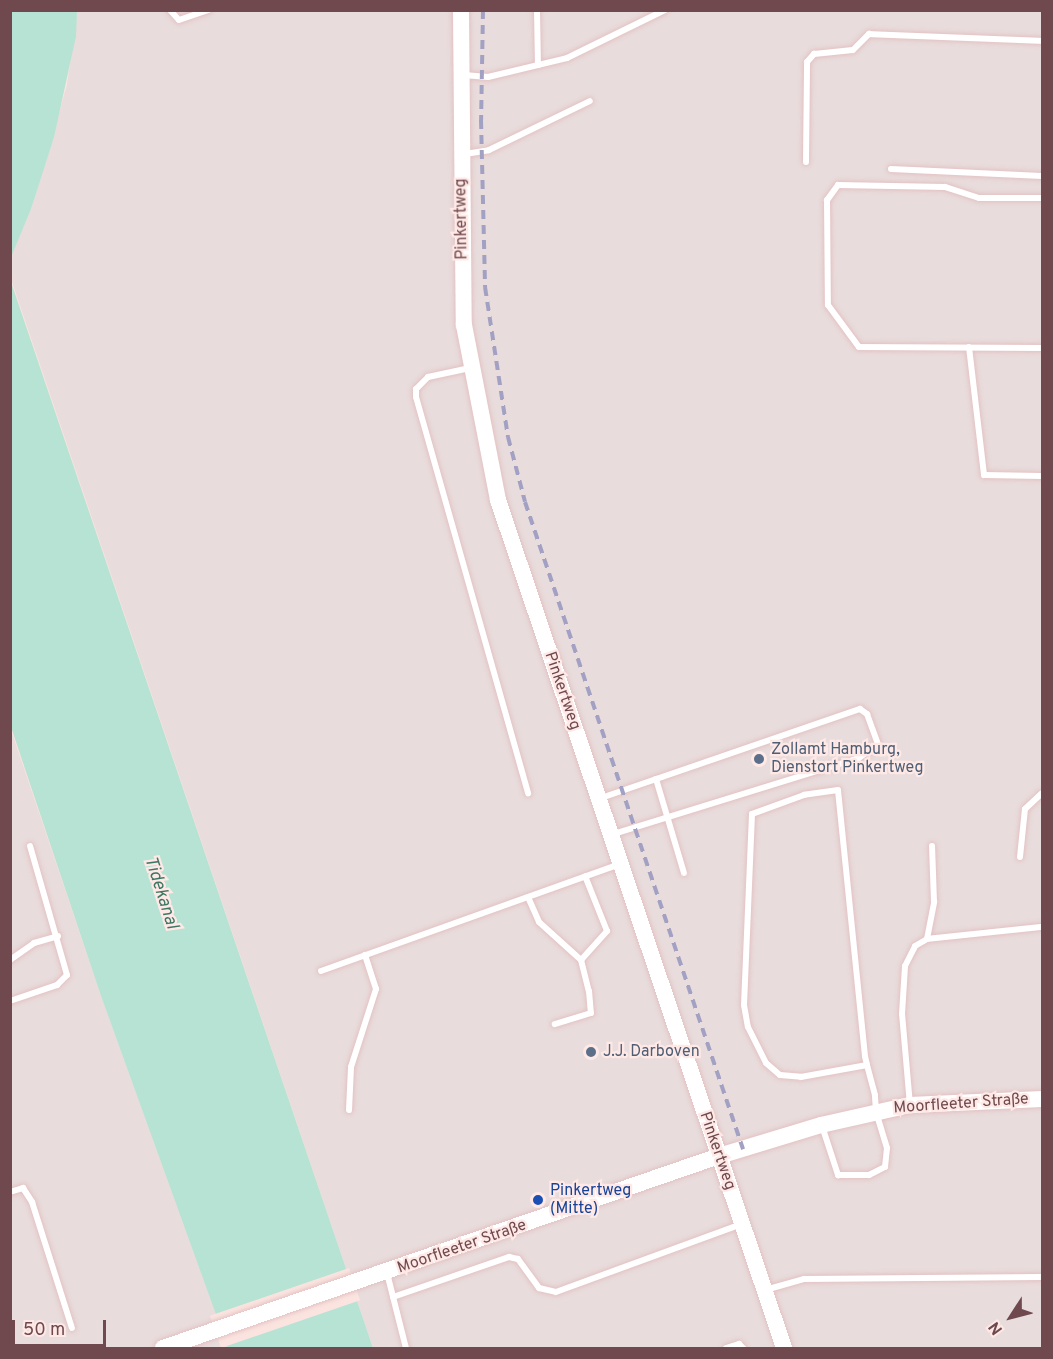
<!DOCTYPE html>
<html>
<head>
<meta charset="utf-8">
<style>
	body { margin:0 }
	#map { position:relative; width:1053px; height:1359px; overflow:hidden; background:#fbe4e0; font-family:Overpass,sans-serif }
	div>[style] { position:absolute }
	.industrial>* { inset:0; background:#e9dcdc }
	.water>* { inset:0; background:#b6e3d4 }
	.pier>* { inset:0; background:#fbe4e0; transform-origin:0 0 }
	.roads { filter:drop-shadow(0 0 2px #e3c2c3) drop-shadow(0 0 2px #e3c2c3) }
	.lane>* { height:6px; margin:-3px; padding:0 3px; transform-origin:3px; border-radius:3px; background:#fff }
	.secondary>* { height:16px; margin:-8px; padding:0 8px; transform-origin:8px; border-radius:8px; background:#fff }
	.rail>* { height:4px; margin-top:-2px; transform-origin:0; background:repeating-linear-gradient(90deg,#a3a1c3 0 9px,transparent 0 15px) }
	.dots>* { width:16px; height:16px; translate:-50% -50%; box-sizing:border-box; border:3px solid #fee9e6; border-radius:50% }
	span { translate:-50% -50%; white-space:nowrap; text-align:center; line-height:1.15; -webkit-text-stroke:4.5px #fee9e6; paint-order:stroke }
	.street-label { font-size:16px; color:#70494e }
	.service-label { font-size:16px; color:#4e5e75 }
	.left { translate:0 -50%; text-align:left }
	.transit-label { font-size:16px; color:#164399 }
	.water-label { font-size:18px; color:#3e7664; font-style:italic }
	.frame { position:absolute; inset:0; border:12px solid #70494e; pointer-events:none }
	.north { position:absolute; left:981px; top:1287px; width:60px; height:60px; -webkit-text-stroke:4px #fee9e6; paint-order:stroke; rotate:234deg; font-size:16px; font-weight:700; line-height:24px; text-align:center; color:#70494e }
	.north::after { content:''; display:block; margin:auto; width:21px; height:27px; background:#70494e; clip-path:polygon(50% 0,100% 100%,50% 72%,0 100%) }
	.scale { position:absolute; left:12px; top:1320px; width:94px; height:27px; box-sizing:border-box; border:3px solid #70494e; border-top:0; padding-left:8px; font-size:18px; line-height:21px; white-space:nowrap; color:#70494e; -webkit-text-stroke:4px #fee9e6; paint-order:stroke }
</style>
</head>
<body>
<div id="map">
	<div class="industrial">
		<div style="clip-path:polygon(77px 11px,1042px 11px,1042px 1348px,373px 1348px,11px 279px,10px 257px,31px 209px,67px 85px)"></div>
		<div style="clip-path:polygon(10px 727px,101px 996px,228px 1348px,11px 1348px)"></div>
	</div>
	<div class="water">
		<div style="clip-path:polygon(11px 10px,77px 11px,76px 36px,54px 137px,31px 209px,11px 257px)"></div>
		<div style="clip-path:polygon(10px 279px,373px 1348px,228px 1348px,101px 996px,11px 727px)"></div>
	</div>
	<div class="pier">
		<div style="left:349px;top:1268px;width:34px;height:147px;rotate:71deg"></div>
	</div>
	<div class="roads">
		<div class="lane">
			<div style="left:170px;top:10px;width:13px;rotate:48deg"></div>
			<div style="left:179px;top:20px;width:31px;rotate:-19deg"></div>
			<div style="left:537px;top:10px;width:55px;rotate:89deg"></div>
			<div style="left:464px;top:75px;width:24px;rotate:5deg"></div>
			<div style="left:488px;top:77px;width:81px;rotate:-13.5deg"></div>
			<div style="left:567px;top:58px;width:109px;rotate:-26.1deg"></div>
			<div style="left:465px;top:154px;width:24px;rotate:-9deg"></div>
			<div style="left:489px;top:150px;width:112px;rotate:-25.9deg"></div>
			<div style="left:806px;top:162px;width:100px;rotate:-89.4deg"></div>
			<div style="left:807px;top:62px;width:11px;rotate:-49deg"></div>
			<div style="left:814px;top:54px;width:39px;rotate:-6deg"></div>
			<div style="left:853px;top:50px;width:23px;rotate:-45deg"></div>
			<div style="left:869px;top:34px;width:173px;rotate:2.3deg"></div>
			<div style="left:891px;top:169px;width:151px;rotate:2.7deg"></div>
			<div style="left:1042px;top:198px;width:63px;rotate:180deg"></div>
			<div style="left:979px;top:198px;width:36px;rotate:-162deg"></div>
			<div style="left:945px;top:187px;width:107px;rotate:-178.9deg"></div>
			<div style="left:838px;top:185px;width:19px;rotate:126deg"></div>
			<div style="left:827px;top:200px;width:105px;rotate:89.5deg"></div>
			<div style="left:828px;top:305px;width:52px;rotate:53.6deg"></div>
			<div style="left:859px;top:347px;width:183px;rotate:0.3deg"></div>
			<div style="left:969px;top:347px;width:129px;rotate:83.3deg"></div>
			<div style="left:984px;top:475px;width:58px;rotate:1deg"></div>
			<div style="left:470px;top:368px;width:43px;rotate:167.9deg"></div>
			<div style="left:428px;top:377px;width:17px;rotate:135deg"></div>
			<div style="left:416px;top:389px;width:8px;rotate:90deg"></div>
			<div style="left:416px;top:397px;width:412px;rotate:74.2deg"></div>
			<div style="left:656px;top:779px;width:98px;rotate:73.4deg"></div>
			<div style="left:601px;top:798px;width:274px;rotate:-19deg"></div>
			<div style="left:860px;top:709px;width:9px;rotate:36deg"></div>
			<div style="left:867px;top:714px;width:33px;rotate:70deg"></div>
			<div style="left:878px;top:745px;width:23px;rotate:146deg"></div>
			<div style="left:859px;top:758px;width:260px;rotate:162.8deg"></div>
			<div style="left:1020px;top:857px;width:48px;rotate:-84.1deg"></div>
			<div style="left:1025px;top:809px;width:23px;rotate:-43deg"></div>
			<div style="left:528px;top:897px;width:27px;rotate:66deg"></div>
			<div style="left:539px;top:922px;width:57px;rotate:42.1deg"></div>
			<div style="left:581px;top:960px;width:32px;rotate:76deg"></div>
			<div style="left:589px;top:991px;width:22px;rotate:85deg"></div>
			<div style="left:591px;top:1013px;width:38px;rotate:163deg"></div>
			<div style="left:927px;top:939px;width:38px;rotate:-79deg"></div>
			<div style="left:934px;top:902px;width:56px;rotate:-92deg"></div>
			<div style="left:10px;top:960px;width:29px;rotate:-35deg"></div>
			<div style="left:34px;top:943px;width:25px;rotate:-16deg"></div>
			<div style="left:581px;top:960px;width:39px;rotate:-48deg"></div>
			<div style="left:607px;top:931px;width:59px;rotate:-111.8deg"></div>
			<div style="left:321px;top:971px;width:318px;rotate:-19.7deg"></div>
			<div style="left:10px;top:1001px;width:50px;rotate:-18.8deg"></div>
			<div style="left:57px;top:985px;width:14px;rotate:-45deg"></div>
			<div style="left:67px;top:975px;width:134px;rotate:-106deg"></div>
			<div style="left:910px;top:1105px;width:91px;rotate:-95deg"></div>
			<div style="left:902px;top:1014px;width:48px;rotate:-86.4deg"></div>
			<div style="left:905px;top:966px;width:22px;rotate:-63deg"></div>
			<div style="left:915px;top:946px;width:14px;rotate:-30deg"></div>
			<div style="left:927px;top:939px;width:116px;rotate:-6deg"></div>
			<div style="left:349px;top:1110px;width:43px;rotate:-87.3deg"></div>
			<div style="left:351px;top:1067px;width:82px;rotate:-72.2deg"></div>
			<div style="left:376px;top:989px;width:36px;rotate:-108deg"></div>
			<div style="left:822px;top:1126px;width:52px;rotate:71.9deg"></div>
			<div style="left:838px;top:1175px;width:31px"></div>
			<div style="left:869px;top:1175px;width:18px;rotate:-27deg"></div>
			<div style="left:885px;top:1167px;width:19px;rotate:-84deg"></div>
			<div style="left:887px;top:1148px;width:39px;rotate:-107deg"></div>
			<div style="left:876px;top:1111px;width:16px;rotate:-94deg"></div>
			<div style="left:875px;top:1095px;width:31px;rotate:-105deg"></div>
			<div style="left:867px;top:1065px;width:9px;rotate:-103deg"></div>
			<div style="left:865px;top:1056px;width:267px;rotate:-95.8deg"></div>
			<div style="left:838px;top:790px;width:34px;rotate:172deg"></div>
			<div style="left:804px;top:795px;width:55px;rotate:159.9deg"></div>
			<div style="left:752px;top:814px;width:191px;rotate:92.4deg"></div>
			<div style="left:744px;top:1005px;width:22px;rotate:80deg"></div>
			<div style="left:748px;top:1027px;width:40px;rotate:63.4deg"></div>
			<div style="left:766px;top:1063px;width:18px;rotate:41deg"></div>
			<div style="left:780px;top:1075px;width:21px;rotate:5deg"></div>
			<div style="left:801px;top:1077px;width:67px;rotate:-10.3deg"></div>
			<div style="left:10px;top:1192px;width:14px;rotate:-17deg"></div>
			<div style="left:23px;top:1188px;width:17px;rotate:57deg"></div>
			<div style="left:32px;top:1202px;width:132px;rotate:72.4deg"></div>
			<div style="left:387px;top:1273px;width:77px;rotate:75.8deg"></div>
			<div style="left:765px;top:1290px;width:41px;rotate:-15.8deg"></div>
			<div style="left:804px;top:1279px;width:238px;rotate:-0.5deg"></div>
			<div style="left:393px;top:1297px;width:123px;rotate:-19deg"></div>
			<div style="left:509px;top:1257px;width:9px;rotate:13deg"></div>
			<div style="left:518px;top:1259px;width:36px;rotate:54deg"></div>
			<div style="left:539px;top:1288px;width:17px;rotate:13deg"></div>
			<div style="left:556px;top:1292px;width:198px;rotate:-20.1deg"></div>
			<div style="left:726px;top:1348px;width:14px;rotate:-17deg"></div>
			<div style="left:739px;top:1344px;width:6px;rotate:45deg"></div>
		</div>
		<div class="secondary">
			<div style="left:461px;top:10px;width:315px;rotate:89.5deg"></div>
			<div style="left:464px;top:325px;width:178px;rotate:79deg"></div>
			<div style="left:498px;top:500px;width:895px;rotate:71.36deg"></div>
			<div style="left:163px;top:1348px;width:588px;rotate:-19.05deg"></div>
			<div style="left:719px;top:1156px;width:107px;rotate:-16.9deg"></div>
			<div style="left:821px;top:1125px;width:91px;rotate:-12.7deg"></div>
			<div style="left:910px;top:1105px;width:132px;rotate:-2.6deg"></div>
		</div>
	</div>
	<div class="rail">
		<div style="left:483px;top:10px;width:110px;rotate:91deg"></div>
		<div style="left:481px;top:120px;width:167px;rotate:88.6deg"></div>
		<div style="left:485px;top:287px;width:152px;rotate:81.3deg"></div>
		<div style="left:508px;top:437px;width:67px;rotate:75.3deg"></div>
		<div style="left:525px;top:502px;width:683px;rotate:71.38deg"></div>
	</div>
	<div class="dots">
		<div style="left:759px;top:759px;background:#5c6f8a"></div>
		<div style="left:591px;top:1052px;background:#5c6f8a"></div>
		<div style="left:538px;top:1200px;background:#1a4fb4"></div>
	</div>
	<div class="street-label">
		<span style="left:462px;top:219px;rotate:-91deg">Pinkertweg</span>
		<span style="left:562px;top:691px;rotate:71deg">Pinkertweg</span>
		<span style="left:961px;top:1104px;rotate:-4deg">Moorfleeter Straße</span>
		<span style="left:717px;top:1151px;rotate:71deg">Pinkertweg</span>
		<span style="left:462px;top:1247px;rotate:-19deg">Moorfleeter Straße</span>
	</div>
	<div class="service-label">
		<span class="left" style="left:771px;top:759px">Zollamt Hamburg,<br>Dienstort Pinkertweg</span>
		<span class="left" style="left:603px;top:1052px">J.J. Darboven</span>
	</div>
	<div class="transit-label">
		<span class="left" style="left:550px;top:1200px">Pinkertweg<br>(Mitte)</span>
	</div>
	<div class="water-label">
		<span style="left:160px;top:893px;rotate:72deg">Tidekanal</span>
	</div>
	<div class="frame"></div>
	<div class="north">N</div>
	<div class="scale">50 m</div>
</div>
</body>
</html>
